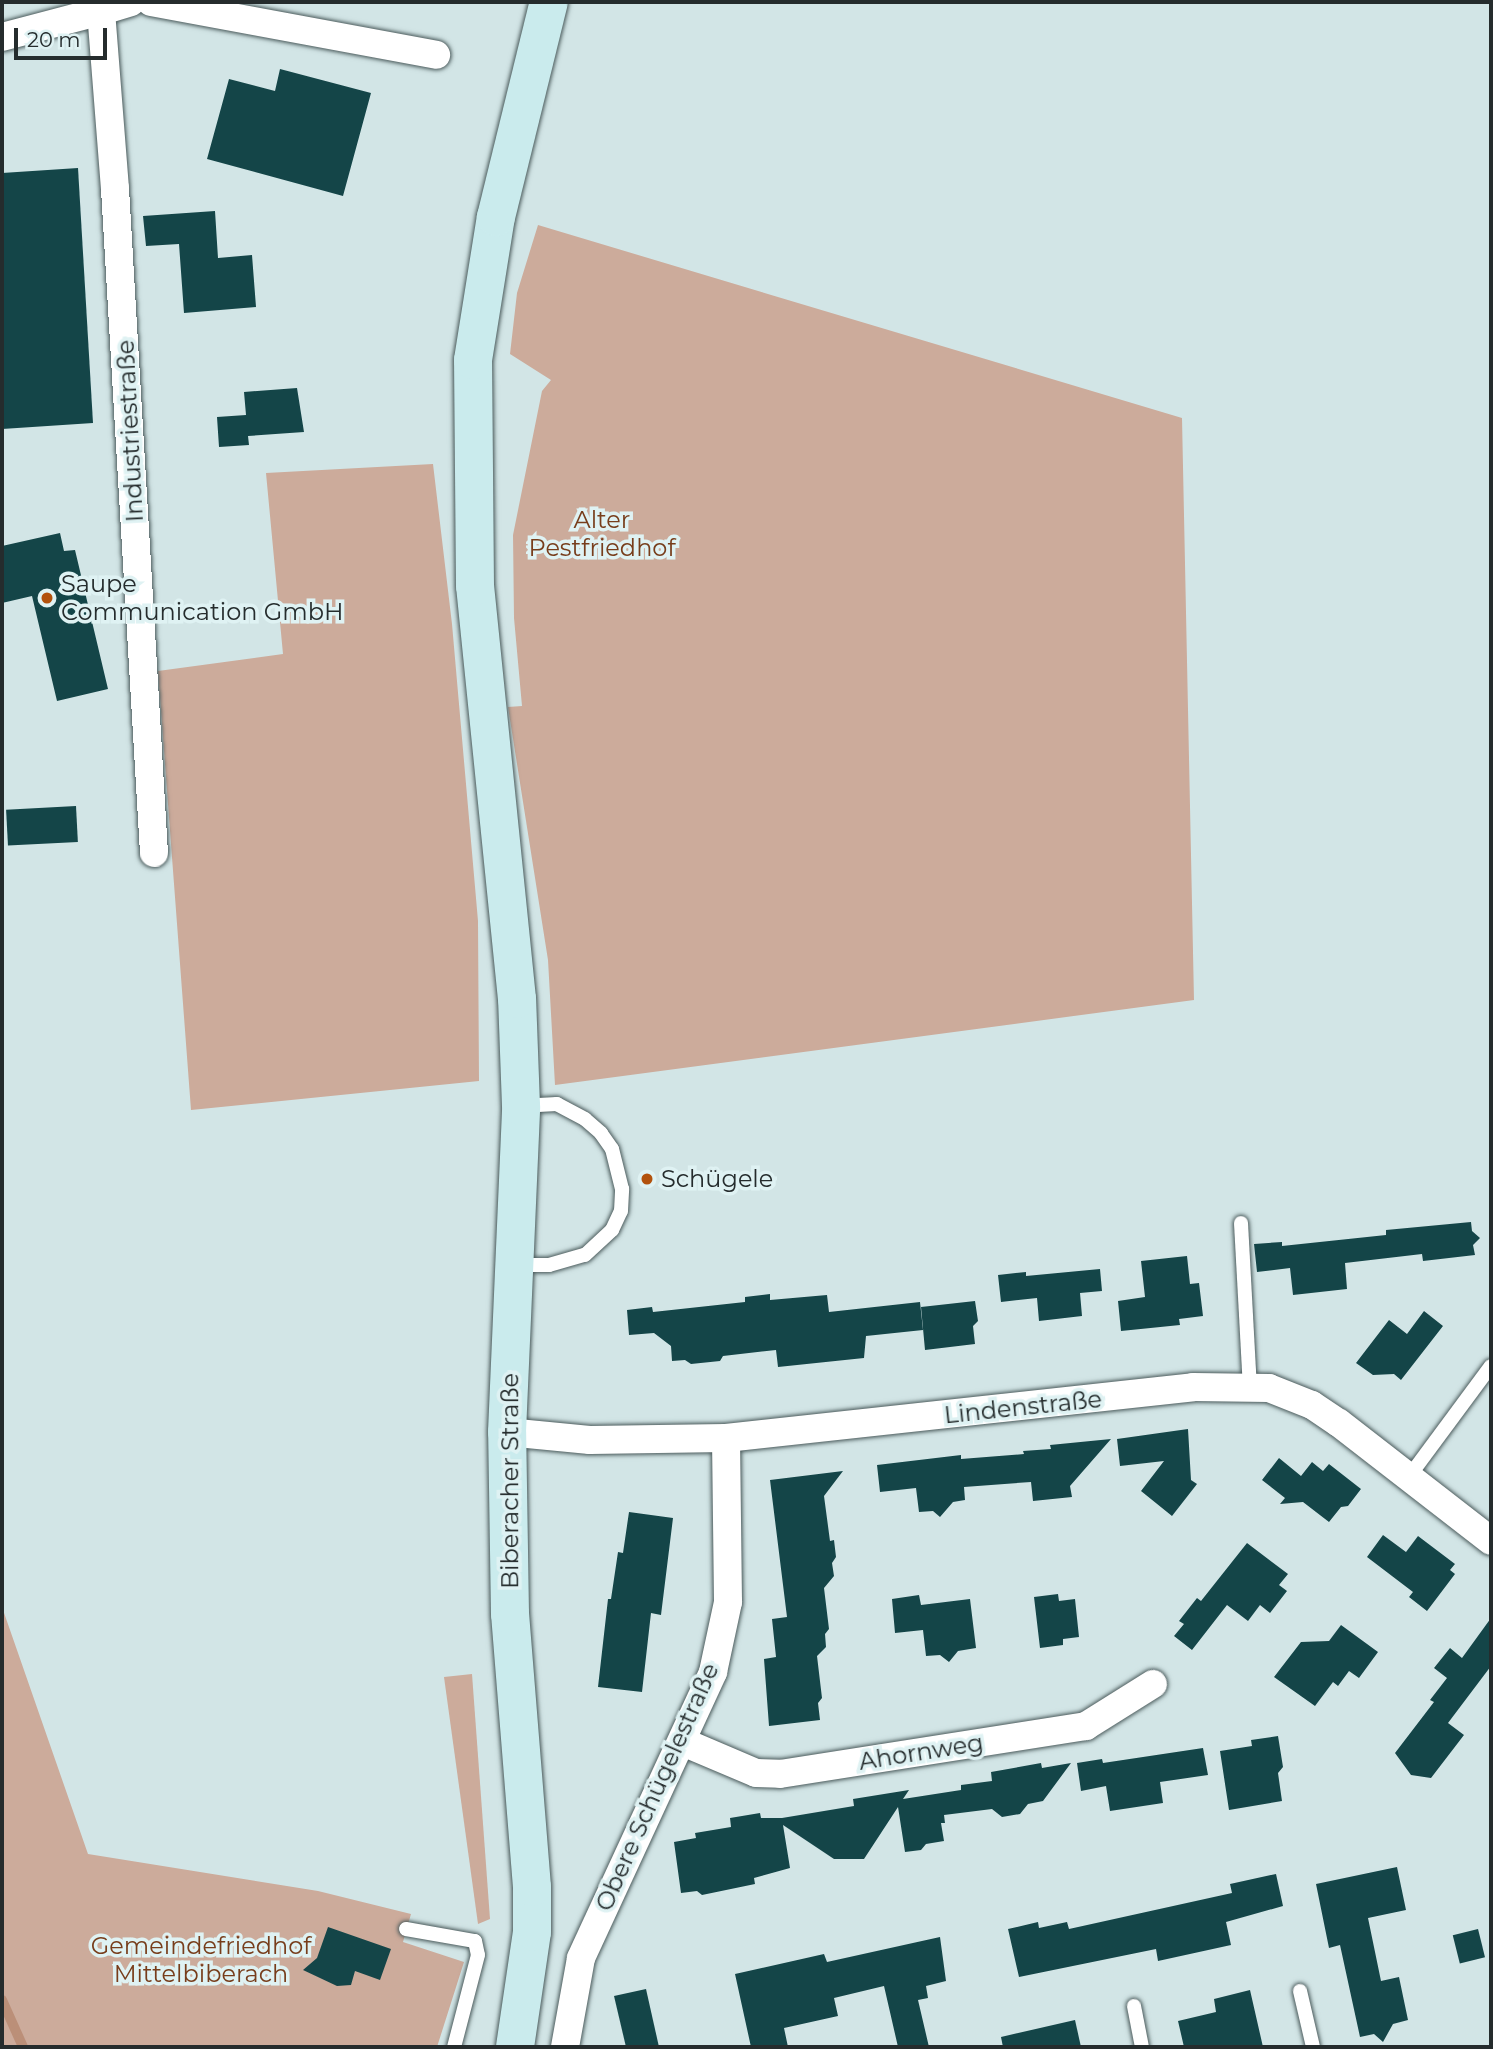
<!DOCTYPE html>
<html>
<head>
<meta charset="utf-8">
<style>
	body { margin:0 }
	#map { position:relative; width:1493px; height:2049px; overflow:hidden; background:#d2e5e6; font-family:Montserrat,sans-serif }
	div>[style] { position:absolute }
	.green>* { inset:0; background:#ccab9b }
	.stream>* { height:10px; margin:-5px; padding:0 5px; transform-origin:5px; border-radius:5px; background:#bb8f78 }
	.building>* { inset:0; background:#144548; transform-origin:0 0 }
	.roads { filter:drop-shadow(0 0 2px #4b5b5c) drop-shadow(0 0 2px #4b5b5c) }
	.lane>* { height:14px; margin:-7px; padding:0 7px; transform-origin:7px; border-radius:7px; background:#fff }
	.street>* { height:28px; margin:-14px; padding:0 14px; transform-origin:14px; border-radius:14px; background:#fff }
	.secondary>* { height:38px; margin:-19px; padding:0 19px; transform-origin:19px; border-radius:19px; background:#caebed }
	.dots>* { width:19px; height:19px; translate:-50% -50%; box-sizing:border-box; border:4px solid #dff2f3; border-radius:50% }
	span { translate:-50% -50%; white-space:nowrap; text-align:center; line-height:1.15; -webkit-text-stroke:7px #dff2f3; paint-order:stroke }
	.street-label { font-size:24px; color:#252c2d }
	.park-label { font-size:24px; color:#773d1b }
	.poi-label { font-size:24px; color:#252c2d }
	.left { translate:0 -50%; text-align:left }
	.frame { position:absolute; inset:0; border:4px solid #252c2d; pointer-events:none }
	.scale { position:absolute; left:14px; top:28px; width:93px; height:32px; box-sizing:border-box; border:4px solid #252c2d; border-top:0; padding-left:9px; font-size:21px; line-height:24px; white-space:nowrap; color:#252c2d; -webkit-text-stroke:5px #dff2f3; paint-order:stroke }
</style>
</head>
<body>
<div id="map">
	<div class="green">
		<div style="clip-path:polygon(538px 225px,1182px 418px,1194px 1000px,555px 1085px,548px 960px,508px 707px,522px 706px,514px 618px,513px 535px,542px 391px,551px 380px,510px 354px,517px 293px)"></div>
		<div style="clip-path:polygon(433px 464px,452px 624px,478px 921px,479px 1081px,191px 1110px,158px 671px,283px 654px,266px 473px)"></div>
		<div style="clip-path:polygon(2px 1607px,88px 1854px,318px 1891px,411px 1914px,403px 1942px,464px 1962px,437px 2047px,2px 2047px)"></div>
		<div style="clip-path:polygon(472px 1674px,490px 1919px,478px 1924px,444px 1677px)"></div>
	</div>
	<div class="stream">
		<div style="left:2px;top:2000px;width:51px;rotate:65.9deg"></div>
	</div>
	<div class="building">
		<div style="clip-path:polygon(280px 69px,371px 93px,343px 196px,207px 159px,229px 79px,275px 91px)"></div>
		<div style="clip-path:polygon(78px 168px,93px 423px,2px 429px,2px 173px)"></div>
		<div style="clip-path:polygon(215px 211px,218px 258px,252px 255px,256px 307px,184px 313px,179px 244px,146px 246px,143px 216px)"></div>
		<div style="clip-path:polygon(297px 388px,304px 432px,248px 436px,249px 445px,219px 447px,217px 417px,246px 415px,244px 392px)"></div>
		<div style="clip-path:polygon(60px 533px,64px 551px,75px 550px,108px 689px,57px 701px,32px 596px,2px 603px,2px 546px)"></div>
		<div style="left:76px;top:806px;width:36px;height:70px;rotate:87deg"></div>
		<div style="clip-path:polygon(1471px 1222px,1472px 1231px,1480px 1238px,1473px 1245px,1475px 1255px,1423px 1261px,1422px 1254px,1345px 1263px,1347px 1289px,1293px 1295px,1290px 1268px,1257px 1272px,1254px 1244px,1282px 1242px,1282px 1246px,1386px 1235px,1386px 1230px)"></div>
		<div style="clip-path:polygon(1187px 1256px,1190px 1284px,1199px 1283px,1203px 1316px,1179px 1319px,1180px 1325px,1121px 1331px,1118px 1301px,1145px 1297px,1141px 1261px)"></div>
		<div style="clip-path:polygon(1100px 1269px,1102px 1291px,1080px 1293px,1082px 1316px,1039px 1321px,1037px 1298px,1001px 1302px,998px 1275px,1026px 1272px,1026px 1276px)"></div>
		<div style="clip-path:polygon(770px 1294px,770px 1300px,827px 1295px,829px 1312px,920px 1302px,923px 1330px,866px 1336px,864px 1358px,778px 1367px,776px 1350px,723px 1356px,720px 1361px,691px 1364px,685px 1360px,672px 1361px,671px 1346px,654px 1333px,629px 1335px,627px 1310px,652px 1307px,653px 1312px,745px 1302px,745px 1297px)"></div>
		<div style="clip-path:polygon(975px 1301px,978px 1321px,973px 1326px,975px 1344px,925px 1350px,921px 1307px)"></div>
		<div style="clip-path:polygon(1424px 1311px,1443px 1326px,1401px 1380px,1394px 1374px,1373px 1375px,1356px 1363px,1389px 1320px,1407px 1334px)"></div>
		<div style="clip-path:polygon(1188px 1429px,1191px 1480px,1197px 1484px,1172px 1516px,1141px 1491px,1164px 1461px,1120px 1466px,1117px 1439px)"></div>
		<div style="clip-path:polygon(1111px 1439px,1070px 1486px,1072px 1497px,1033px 1501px,1031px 1482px,964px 1487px,965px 1500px,953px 1502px,940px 1517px,933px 1511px,919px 1512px,916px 1488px,880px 1492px,877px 1465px,961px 1455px,961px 1459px,1024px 1454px,1023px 1451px,1051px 1449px,1050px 1445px)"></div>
		<div style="clip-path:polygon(1279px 1458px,1301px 1476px,1312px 1462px,1323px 1471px,1329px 1464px,1361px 1489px,1348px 1506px,1341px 1507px,1329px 1522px,1303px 1502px,1280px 1504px,1285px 1498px,1262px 1480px)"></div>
		<div style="clip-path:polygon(843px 1471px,824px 1496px,830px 1541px,834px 1540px,836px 1557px,832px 1563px,834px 1576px,824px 1588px,829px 1629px,825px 1634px,826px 1647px,817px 1656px,822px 1698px,818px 1703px,820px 1720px,769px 1726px,764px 1659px,776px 1657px,772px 1619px,787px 1617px,770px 1480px)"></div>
		<div style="clip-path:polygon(629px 1512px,673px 1518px,661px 1615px,651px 1613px,642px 1692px,598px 1687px,608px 1599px,611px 1599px,618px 1552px,623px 1553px)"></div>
		<div style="clip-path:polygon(1383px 1535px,1406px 1552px,1418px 1536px,1455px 1564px,1450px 1570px,1455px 1574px,1427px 1611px,1409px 1597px,1413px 1592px,1367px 1557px)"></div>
		<div style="clip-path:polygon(1247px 1543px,1288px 1574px,1279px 1585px,1287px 1591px,1270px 1613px,1260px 1605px,1248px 1621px,1227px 1605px,1192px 1650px,1174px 1636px,1184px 1624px,1179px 1621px,1197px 1598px,1201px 1601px)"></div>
		<div style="clip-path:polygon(1058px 1594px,1059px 1601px,1075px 1599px,1079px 1637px,1063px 1639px,1063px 1645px,1040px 1648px,1034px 1597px)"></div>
		<div style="clip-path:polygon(919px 1595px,921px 1605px,970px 1599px,976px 1648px,958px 1651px,949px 1662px,940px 1655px,926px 1656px,923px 1630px,895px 1633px,892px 1599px)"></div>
		<div style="clip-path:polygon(1491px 1618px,1491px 1666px,1448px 1723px,1464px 1735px,1431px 1778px,1411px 1775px,1395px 1753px,1434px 1702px,1430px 1700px,1447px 1678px,1434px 1668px,1450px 1648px,1462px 1658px)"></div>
		<div style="clip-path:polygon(1341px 1625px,1378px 1652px,1359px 1678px,1349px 1671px,1338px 1686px,1333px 1682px,1315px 1706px,1274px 1677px,1301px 1642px,1329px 1641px)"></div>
		<div style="clip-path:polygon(1278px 1736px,1283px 1767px,1278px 1773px,1282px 1801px,1229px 1810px,1220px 1751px,1252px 1746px,1251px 1740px)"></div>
		<div style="clip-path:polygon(1203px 1748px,1208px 1775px,1160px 1782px,1163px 1803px,1110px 1811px,1106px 1786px,1081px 1791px,1077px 1763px,1102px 1759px,1103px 1763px)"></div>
		<div style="clip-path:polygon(1041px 1763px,1042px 1768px,1071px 1763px,1043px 1801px,1028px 1804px,1020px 1814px,1002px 1817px,992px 1809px,944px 1815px,945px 1823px,941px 1823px,944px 1841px,926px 1844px,921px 1850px,905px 1852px,898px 1807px,864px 1859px,834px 1859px,783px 1825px,790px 1868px,754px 1878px,755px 1884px,702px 1895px,697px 1891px,681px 1893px,674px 1842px,696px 1838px,695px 1833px,731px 1827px,730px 1818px,760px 1813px,761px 1818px,782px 1818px,854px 1806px,853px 1799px,909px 1790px,903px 1799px,961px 1790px,961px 1785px,992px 1781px,991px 1772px)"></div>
		<div style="clip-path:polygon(1397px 1867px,1406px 1910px,1368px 1918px,1381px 1981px,1399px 1977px,1408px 2020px,1393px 2024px,1383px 2042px,1374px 2034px,1360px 2037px,1340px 1945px,1329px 1948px,1316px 1884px)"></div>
		<div style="clip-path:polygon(1276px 1874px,1283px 1906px,1226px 1922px,1231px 1945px,1158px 1961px,1156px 1949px,1019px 1977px,1008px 1929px,1038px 1922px,1039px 1928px,1067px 1922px,1069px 1929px,1232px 1893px,1230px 1884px)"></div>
		<div style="clip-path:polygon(328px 1927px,391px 1949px,380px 1980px,355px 1971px,351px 1985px,337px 1986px,303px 1970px,317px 1958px)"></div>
		<div style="left:1478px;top:1929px;width:29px;height:26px;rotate:76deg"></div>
		<div style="clip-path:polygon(940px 1937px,946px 1981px,926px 1986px,928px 1998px,918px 2000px,929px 2047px,898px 2047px,884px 1986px,834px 1998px,838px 2016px,784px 2028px,788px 2047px,751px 2047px,735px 1974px,824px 1954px,827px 1962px)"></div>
		<div style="clip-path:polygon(646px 1989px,659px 2047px,626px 2047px,614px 1996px)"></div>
		<div style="clip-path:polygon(1250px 1990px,1263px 2047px,1184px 2047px,1178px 2021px,1216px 2012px,1214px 1999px)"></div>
		<div style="clip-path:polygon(1075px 2020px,1081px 2047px,1003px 2047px,1001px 2037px)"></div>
	</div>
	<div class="roads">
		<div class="lane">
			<div style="left:1241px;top:1223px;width:164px;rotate:86.9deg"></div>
			<div style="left:516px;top:1265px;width:33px"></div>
			<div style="left:549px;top:1265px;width:37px;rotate:-16deg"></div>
			<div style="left:585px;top:1255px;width:37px;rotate:-43deg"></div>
			<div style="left:612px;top:1230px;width:21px;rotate:-65deg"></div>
			<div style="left:621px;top:1211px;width:22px;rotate:-87deg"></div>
			<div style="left:622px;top:1189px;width:41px;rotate:-104deg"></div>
			<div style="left:612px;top:1149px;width:19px;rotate:-125deg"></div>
			<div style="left:601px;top:1133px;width:21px;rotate:-139deg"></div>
			<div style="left:585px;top:1119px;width:32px;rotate:-152deg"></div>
			<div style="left:557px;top:1104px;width:33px;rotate:177deg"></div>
			<div style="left:1408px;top:1478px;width:139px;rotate:-53.5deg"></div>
			<div style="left:406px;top:1929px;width:70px;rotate:9.9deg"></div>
			<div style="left:475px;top:1941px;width:14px;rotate:78deg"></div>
			<div style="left:478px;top:1955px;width:95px;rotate:104.6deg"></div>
			<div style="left:1300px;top:1991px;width:57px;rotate:76.9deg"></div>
			<div style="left:1134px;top:2006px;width:42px;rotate:79deg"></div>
		</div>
		<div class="street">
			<div style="left:131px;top:2px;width:31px;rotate:163deg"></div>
			<div style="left:101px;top:11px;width:179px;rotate:85.5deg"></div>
			<div style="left:115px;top:189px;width:665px;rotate:86.64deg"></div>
			<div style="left:151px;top:2px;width:290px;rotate:10.5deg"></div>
			<div style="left:2px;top:37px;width:102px;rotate:-14.7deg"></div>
			<div style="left:101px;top:11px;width:9px;rotate:-84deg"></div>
			<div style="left:507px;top:1432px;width:83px;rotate:5.5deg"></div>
			<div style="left:590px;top:1440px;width:136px;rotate:-0.8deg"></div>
			<div style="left:726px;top:1438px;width:470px;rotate:-6.2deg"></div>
			<div style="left:1193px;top:1387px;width:76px;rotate:0.8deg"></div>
			<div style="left:1269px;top:1388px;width:46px;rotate:21.6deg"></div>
			<div style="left:1312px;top:1405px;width:32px;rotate:34deg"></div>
			<div style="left:1339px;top:1423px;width:192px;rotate:37.8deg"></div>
			<div style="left:683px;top:1742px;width:79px;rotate:23deg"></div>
			<div style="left:756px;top:1773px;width:24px;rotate:2deg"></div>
			<div style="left:780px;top:1774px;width:310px;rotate:-8.9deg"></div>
			<div style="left:1086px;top:1726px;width:79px;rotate:-32.1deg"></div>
			<div style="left:565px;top:2047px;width:90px;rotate:-79.8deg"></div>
			<div style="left:581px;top:1958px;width:315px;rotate:-65.2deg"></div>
			<div style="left:713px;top:1672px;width:72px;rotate:-77.9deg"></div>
			<div style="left:728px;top:1602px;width:164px;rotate:-90.7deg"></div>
		</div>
		<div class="secondary">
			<div style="left:515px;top:2047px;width:116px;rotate:-81.6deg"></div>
			<div style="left:532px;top:1932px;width:45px;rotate:-90deg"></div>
			<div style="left:532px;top:1887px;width:274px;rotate:-94.6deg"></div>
			<div style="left:510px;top:1614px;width:182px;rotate:-90.9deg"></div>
			<div style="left:507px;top:1432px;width:326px;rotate:-87.5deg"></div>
			<div style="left:521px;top:1106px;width:107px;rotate:-92.1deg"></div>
			<div style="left:517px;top:999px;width:415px;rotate:-95.8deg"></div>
			<div style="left:475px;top:586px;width:226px;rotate:-90.5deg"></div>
			<div style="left:473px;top:360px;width:145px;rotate:-80.9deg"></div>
			<div style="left:496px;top:217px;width:221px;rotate:-76.2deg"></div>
		</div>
	</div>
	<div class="dots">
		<div style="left:47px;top:598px;background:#b2520d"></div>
		<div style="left:647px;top:1179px;background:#b2520d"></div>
	</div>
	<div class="street-label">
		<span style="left:130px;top:431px;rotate:-93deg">Industriestraße</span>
		<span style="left:1023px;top:1407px;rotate:-6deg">Lindenstraße</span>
		<span style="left:510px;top:1481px;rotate:-90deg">Biberacher Straße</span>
		<span style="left:921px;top:1752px;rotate:-9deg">Ahornweg</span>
		<span style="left:657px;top:1787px;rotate:-66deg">Obere Schügelestraße</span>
	</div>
	<div class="park-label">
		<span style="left:602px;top:534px">Alter<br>Pestfriedhof</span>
		<span style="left:201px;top:1960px">Gemeindefriedhof<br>Mittelbiberach</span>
	</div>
	<div class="poi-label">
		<span class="left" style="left:61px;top:598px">Saupe<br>Communication GmbH</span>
		<span class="left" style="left:661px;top:1179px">Schügele</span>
	</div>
	<div class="frame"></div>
	<div class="scale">20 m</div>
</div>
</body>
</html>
